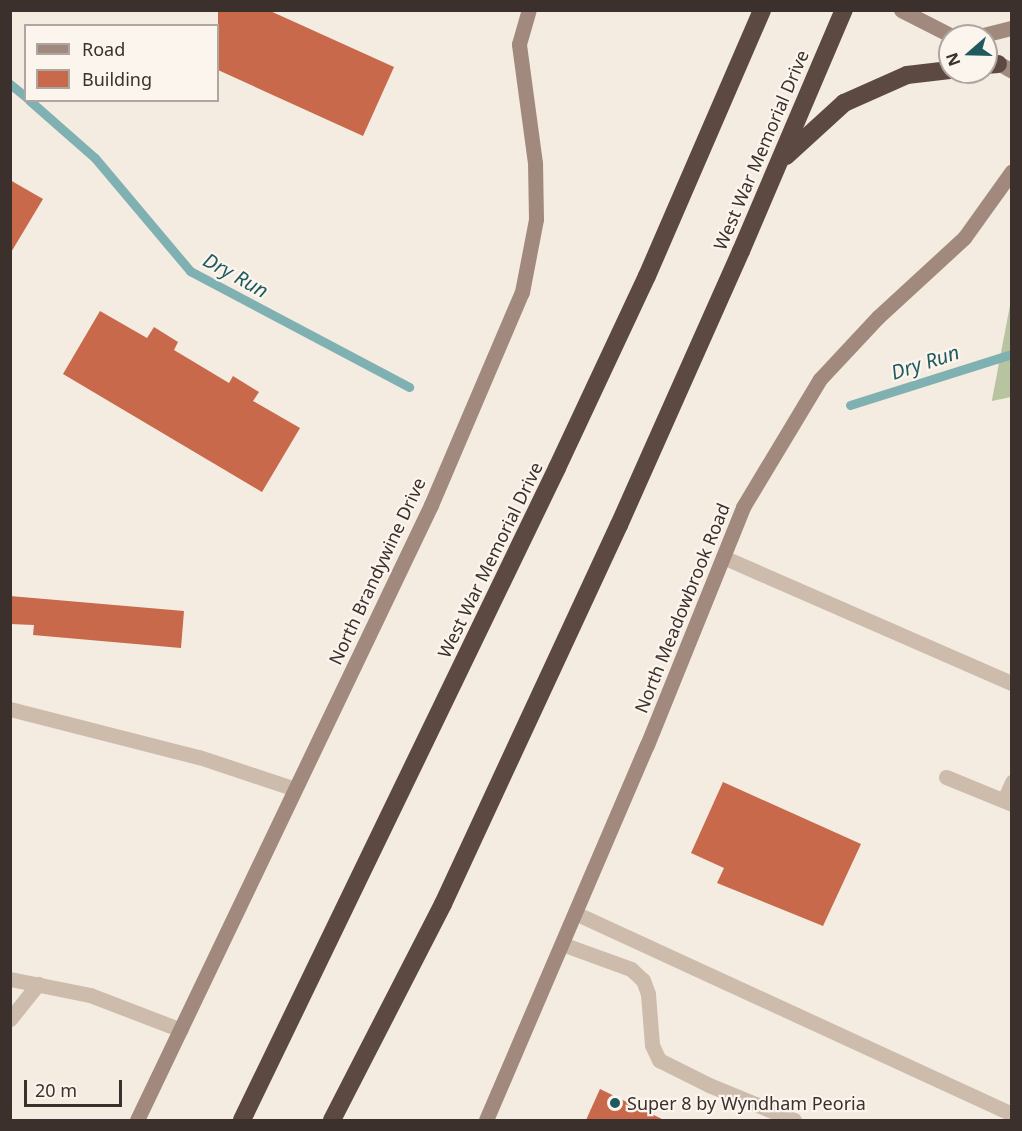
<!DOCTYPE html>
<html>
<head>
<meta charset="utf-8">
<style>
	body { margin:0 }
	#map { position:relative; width:1022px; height:1131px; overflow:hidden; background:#f4ebe1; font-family:"Noto Sans",sans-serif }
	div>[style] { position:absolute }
	.green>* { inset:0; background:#b8c4a0 }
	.stream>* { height:9px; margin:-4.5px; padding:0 4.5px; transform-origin:4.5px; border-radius:4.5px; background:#7fb0b2 }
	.building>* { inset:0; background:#c8694b }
	.lane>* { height:15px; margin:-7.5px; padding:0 7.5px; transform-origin:7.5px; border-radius:7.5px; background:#cdbbac }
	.secondary>* { height:15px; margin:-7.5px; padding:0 7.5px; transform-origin:7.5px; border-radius:7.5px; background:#a18a7d }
	.highway>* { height:18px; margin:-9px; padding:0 9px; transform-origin:9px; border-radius:9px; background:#5c4a42 }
	.dots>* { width:16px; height:16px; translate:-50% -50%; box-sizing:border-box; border:3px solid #fbf5ee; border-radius:50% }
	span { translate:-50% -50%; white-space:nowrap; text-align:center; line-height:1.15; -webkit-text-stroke:4.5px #fbf5ee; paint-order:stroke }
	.street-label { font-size:18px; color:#3b302b }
	.poi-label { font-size:18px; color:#3b302b }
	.left { translate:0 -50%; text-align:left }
	.water-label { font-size:20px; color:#1f5a5e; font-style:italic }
	.frame { position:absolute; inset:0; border:12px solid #3b302b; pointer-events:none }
	.legend { position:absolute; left:24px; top:24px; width:195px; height:78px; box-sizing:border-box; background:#fbf5ee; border:2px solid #aea6a0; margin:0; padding:8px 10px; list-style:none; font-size:18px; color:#3b302b }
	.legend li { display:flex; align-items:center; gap:12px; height:30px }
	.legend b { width:30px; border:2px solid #aea6a0 }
	.north { position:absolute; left:938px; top:24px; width:60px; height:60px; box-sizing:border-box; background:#fbf5ee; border:2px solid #aea6a0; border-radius:50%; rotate:250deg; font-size:16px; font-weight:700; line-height:24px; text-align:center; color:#3b302b }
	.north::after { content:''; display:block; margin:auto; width:21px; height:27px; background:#1f5a5e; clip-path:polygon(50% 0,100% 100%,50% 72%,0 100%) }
	.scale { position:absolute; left:24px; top:1080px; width:98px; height:27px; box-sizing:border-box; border:3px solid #3b302b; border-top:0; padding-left:8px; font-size:18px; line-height:21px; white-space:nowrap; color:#3b302b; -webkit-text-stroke:4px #fbf5ee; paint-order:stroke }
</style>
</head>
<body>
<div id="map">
	<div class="green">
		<div style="clip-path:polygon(1011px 300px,1011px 397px,992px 401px,992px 400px)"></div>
	</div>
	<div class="stream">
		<div style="left:10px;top:84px;width:21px;rotate:39deg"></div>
		<div style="left:29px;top:100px;width:88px;rotate:41.3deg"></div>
		<div style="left:95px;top:158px;width:148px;rotate:49.9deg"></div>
		<div style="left:190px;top:271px;width:248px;rotate:27.9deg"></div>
		<div style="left:850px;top:405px;width:170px;rotate:-17.5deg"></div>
	</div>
	<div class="building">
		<div style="clip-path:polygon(218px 10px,268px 10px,394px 67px,363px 136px,218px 70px)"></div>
		<div style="clip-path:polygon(10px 180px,43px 199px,10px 254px)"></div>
		<div style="clip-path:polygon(100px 311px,147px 338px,154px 327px,178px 342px,174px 350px,229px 383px,233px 376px,259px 392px,253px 401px,300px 428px,262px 492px,63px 374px)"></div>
		<div style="clip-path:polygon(10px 596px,184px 611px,181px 648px,33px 635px,34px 625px,10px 624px)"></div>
		<div style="clip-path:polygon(723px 782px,861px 844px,823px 926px,717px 883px,724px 868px,691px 853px)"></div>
		<div style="clip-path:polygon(600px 1089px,664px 1120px,586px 1120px)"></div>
	</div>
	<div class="lane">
		<div style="left:723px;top:557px;width:315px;rotate:23.6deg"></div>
		<div style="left:10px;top:709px;width:195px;rotate:14.3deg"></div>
		<div style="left:199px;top:757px;width:101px;rotate:18.4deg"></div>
		<div style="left:946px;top:777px;width:71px;rotate:22.2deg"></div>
		<div style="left:1004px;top:800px;width:20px;rotate:-66deg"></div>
		<div style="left:575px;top:913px;width:481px;rotate:24.7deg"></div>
		<div style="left:562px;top:944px;width:73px;rotate:19.9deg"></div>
		<div style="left:631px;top:969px;width:16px;rotate:43deg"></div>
		<div style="left:643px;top:980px;width:15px;rotate:70deg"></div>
		<div style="left:648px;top:994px;width:51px;rotate:85.5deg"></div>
		<div style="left:652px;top:1045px;width:17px;rotate:65deg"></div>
		<div style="left:659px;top:1060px;width:56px;rotate:26.6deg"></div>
		<div style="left:709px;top:1085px;width:92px;rotate:22.4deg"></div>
		<div style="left:10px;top:979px;width:82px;rotate:11.3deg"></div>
		<div style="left:90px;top:995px;width:97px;rotate:21deg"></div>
		<div style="left:10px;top:1019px;width:45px;rotate:-51.3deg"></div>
	</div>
	<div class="secondary">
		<div style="left:901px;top:10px;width:57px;rotate:27deg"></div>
		<div style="left:979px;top:36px;width:34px;rotate:-14deg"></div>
		<div style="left:989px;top:58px;width:26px;rotate:29deg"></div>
		<div style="left:137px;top:1120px;width:682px;rotate:-64.45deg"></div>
		<div style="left:431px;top:505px;width:232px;rotate:-66.9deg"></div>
		<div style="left:522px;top:292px;width:74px;rotate:-79.1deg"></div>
		<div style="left:536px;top:219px;width:56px;rotate:-91deg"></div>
		<div style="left:535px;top:163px;width:120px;rotate:-97.7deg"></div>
		<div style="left:519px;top:44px;width:35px;rotate:-74deg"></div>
		<div style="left:486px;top:1120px;width:408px;rotate:-66.8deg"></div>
		<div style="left:647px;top:745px;width:257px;rotate:-68deg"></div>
		<div style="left:743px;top:507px;width:149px;rotate:-59deg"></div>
		<div style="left:820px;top:379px;width:85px;rotate:-46.9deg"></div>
		<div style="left:878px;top:317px;width:117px;rotate:-42.6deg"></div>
		<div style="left:964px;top:238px;width:82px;rotate:-54.4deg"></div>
	</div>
	<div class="highway">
		<div style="left:986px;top:65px;width:12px;rotate:-5deg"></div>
		<div style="left:786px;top:156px;width:79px;rotate:-42.4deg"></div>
		<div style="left:844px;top:103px;width:69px;rotate:-24deg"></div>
		<div style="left:907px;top:75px;width:43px;rotate:-6.6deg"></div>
		<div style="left:242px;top:1120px;width:724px;rotate:-64.21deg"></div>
		<div style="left:557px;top:468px;width:212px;rotate:-64.9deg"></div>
		<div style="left:647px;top:276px;width:290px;rotate:-66.6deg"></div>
		<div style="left:332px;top:1120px;width:243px;rotate:-62.8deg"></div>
		<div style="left:443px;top:904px;width:418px;rotate:-65.1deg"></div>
		<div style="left:619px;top:525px;width:300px;rotate:-66deg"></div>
		<div style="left:741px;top:251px;width:262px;rotate:-66.9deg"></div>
	</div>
	<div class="dots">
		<div style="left:615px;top:1103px;background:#1f5a5e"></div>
	</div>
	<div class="street-label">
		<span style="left:761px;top:150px;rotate:-67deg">West War Memorial Drive</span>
		<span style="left:490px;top:560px;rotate:-64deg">West War Memorial Drive</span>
		<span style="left:377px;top:571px;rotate:-65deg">North Brandywine Drive</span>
		<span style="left:682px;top:608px;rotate:-68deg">North Meadowbrook Road</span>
	</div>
	<div class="poi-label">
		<span class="left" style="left:627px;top:1103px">Super 8 by Wyndham Peoria</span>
	</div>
	<div class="water-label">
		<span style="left:236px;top:275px;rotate:29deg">Dry Run</span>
		<span style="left:925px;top:362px;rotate:-18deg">Dry Run</span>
	</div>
	<div class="frame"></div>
	<ul class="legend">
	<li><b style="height:8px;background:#a18a7d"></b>Road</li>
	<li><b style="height:16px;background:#c8694b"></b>Building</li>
	</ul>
	<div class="north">N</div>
	<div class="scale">20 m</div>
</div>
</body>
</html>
